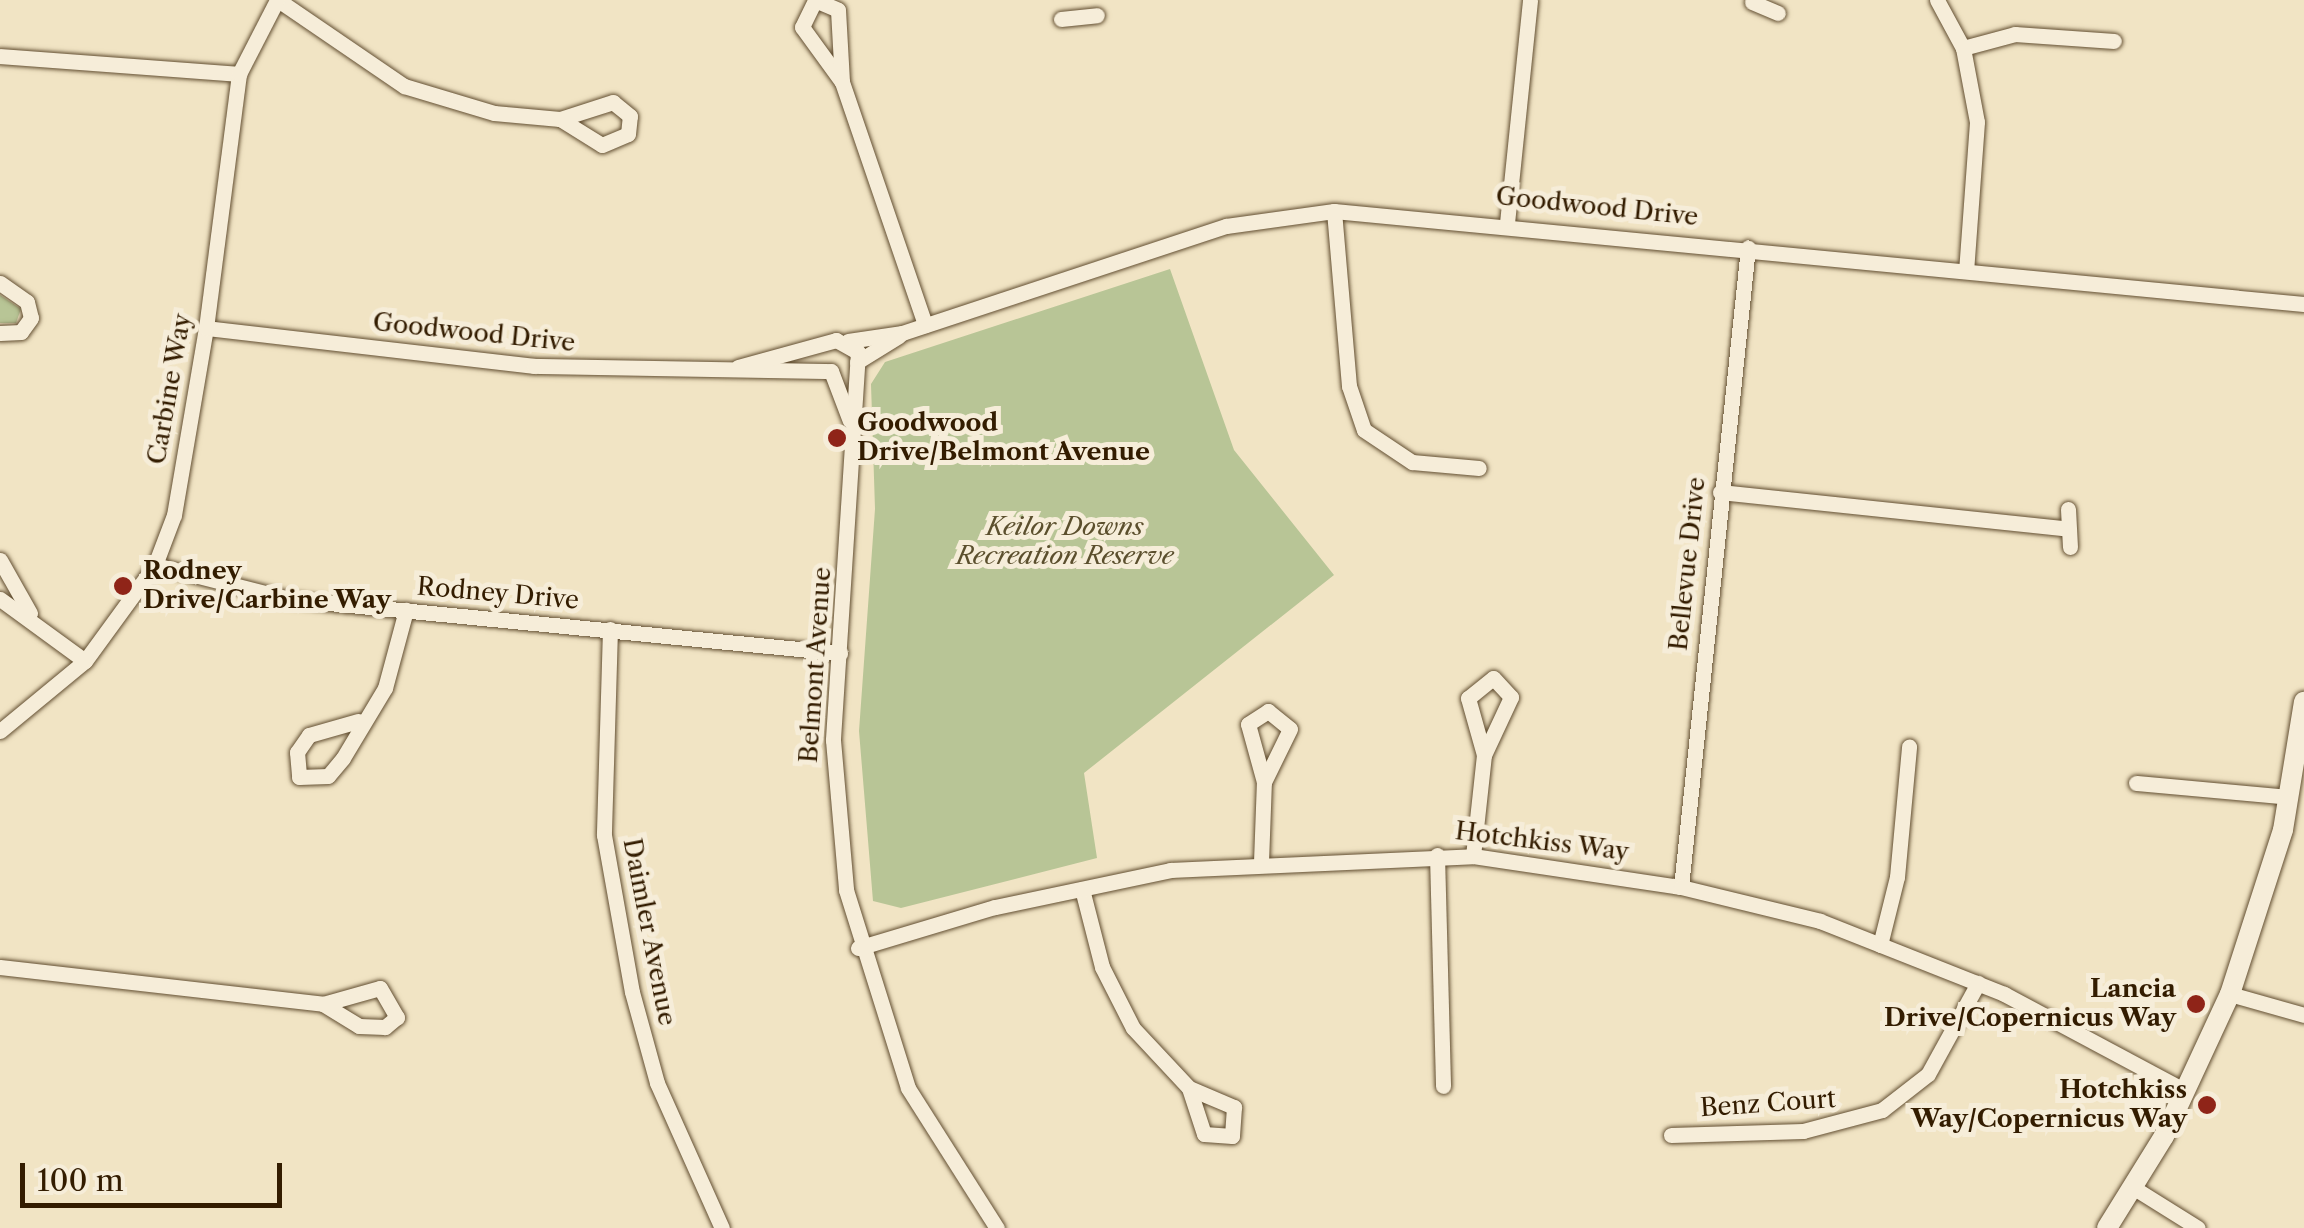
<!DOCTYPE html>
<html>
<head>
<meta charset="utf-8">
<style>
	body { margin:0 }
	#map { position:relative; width:2304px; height:1228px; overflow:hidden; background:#f1e4c4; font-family:"Libre Caslon Text",serif }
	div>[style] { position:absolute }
	.green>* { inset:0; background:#b8c596 }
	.roads { filter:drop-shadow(0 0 2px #624e31) drop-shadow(0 0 2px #624e31) }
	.minor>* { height:15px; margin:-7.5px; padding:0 7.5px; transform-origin:7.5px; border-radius:7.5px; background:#f6edd9 }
	.tertiary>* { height:20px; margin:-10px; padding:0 10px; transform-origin:10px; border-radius:10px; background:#f6edd9 }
	.dots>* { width:28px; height:28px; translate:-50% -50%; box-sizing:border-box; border:5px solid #f6edd9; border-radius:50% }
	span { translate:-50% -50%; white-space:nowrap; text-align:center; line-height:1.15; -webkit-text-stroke:10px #f6edd9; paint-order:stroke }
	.street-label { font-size:25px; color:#331c00 }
	.poi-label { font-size:25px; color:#331c00; font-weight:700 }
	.left { translate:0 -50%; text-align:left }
	.right { translate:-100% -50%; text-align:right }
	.park-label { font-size:25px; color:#5b4f2d; font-style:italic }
	.scale { position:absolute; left:20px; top:1163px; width:262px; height:45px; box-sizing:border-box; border:5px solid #331c00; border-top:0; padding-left:12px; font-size:30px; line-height:35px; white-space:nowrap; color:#331c00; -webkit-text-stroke:8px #f6edd9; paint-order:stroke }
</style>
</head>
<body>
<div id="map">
	<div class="green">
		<div style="clip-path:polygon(1170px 269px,1234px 450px,1334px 575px,1084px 773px,1097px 858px,901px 908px,873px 901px,859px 731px,875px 509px,871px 384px,885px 362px)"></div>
		<div style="clip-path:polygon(0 295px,21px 309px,16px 323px,0 323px)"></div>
	</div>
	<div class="roads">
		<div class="minor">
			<div style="left:278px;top:0;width:153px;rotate:34.3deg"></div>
			<div style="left:404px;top:86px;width:94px;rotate:16.7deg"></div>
			<div style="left:494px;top:113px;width:66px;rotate:5.2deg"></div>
			<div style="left:560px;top:119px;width:49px;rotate:31.8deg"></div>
			<div style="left:602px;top:145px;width:28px;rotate:-23deg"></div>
			<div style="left:628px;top:134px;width:18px;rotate:-84deg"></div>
			<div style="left:630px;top:116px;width:22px;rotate:-141deg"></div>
			<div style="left:613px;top:102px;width:56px;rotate:162.2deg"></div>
			<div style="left:1937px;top:0;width:55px;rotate:61.6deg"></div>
			<div style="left:1963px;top:48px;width:75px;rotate:79.3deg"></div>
			<div style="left:1977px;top:122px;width:149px;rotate:94.2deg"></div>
			<div style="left:1752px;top:2px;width:28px;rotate:23deg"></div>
			<div style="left:1061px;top:19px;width:36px;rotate:-6deg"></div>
			<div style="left:1963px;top:48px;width:54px;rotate:-15.1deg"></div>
			<div style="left:2015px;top:34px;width:99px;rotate:4deg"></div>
			<div style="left:0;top:56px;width:240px;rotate:4.3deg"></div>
			<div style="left:842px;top:82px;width:68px;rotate:-126deg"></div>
			<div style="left:802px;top:27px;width:30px;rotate:-64deg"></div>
			<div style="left:815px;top:0;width:25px;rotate:23deg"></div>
			<div style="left:838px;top:10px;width:72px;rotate:86.8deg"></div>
			<div style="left:842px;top:82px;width:257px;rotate:71.1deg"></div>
			<div style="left:1334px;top:211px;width:176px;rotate:85.1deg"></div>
			<div style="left:1349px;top:386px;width:46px;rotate:71.2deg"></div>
			<div style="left:1364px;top:430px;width:58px;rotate:33.7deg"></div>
			<div style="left:1412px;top:462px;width:67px;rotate:5.1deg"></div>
			<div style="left:1507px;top:223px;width:224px;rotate:-84.1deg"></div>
			<div style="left:0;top:283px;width:33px;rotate:35deg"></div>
			<div style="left:27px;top:302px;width:16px;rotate:76deg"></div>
			<div style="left:31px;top:318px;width:17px;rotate:126deg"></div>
			<div style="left:21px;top:332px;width:21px;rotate:177deg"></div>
			<div style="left:206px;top:328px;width:330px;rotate:6.6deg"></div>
			<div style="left:534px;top:366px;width:297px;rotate:1deg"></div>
			<div style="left:848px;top:341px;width:55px;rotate:-8.4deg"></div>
			<div style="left:902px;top:333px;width:341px;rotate:-18.3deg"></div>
			<div style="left:1226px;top:226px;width:109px;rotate:-7.9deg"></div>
			<div style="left:1334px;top:211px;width:974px;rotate:5.48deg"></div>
			<div style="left:857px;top:362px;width:49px;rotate:-31.8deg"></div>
			<div style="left:738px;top:367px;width:102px;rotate:-15.4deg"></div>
			<div style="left:836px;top:340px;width:25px;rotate:29deg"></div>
			<div style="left:858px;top:352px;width:389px;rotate:93.7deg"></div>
			<div style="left:833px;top:740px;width:151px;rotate:85deg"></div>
			<div style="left:846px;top:890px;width:207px;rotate:72.6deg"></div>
			<div style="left:908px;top:1088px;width:166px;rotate:57.6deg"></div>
			<div style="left:831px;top:371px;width:53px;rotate:69.2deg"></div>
			<div style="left:1720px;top:492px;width:346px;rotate:6deg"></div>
			<div style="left:2068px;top:509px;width:38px;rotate:87deg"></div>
			<div style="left:0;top:560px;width:61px;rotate:60.5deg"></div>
			<div style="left:155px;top:565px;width:137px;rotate:14.3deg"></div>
			<div style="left:288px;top:599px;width:555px;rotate:5.59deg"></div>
			<div style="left:0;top:599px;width:105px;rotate:36.1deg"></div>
			<div style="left:610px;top:629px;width:206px;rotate:91.7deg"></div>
			<div style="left:604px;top:835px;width:159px;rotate:79.9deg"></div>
			<div style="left:632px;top:992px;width:94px;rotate:74.6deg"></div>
			<div style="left:657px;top:1083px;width:159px;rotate:65.9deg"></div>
			<div style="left:358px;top:721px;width:51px;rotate:164.1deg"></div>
			<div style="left:309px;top:735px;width:21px;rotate:125deg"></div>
			<div style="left:297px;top:752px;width:25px;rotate:85deg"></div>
			<div style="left:299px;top:777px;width:29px;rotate:-2deg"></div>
			<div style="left:328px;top:776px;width:23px;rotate:-50deg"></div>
			<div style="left:343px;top:758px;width:82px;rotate:-59deg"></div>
			<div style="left:385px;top:688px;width:81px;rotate:-74.9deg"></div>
			<div style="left:0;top:731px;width:110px;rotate:-39.5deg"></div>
			<div style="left:85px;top:661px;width:119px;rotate:-53.9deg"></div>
			<div style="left:155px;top:565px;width:53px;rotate:-69.2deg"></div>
			<div style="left:174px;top:515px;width:190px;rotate:-80.3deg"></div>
			<div style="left:206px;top:328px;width:256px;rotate:-82.6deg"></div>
			<div style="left:239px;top:74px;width:83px;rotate:-62.8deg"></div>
			<div style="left:2136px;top:783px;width:154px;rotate:5.2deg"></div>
			<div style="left:1437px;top:855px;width:231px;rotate:88.5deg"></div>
			<div style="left:1473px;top:856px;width:102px;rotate:-83.8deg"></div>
			<div style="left:1484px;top:755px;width:64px;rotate:-65deg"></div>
			<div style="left:1511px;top:697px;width:26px;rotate:-133deg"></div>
			<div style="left:1493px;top:678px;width:32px;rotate:141deg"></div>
			<div style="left:1468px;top:698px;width:59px;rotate:74.3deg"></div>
			<div style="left:1261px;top:862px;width:80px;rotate:-87.9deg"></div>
			<div style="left:1264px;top:782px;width:60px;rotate:-105.4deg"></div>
			<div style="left:1248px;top:724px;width:24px;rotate:-33deg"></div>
			<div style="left:1268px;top:711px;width:28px;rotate:39deg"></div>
			<div style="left:1290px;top:729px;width:59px;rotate:116.1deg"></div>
			<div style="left:1681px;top:887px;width:643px;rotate:-84.02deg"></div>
			<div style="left:1082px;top:889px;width:81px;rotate:75.6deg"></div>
			<div style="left:1102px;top:967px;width:68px;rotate:63.1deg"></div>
			<div style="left:1133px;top:1028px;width:82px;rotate:47deg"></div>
			<div style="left:1189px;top:1088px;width:49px;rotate:22.9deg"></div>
			<div style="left:1234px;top:1107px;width:29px;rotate:94deg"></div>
			<div style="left:1232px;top:1136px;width:28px;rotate:-176deg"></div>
			<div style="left:1204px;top:1134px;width:48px;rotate:-108.1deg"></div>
			<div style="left:1880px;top:945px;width:70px;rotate:-76deg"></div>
			<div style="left:1897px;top:877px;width:131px;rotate:-84.7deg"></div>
			<div style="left:858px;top:948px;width:143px;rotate:-16.7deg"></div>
			<div style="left:995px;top:907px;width:179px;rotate:-11.9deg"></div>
			<div style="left:1170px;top:870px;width:303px;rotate:-2.6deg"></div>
			<div style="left:1473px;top:856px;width:210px;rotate:8.5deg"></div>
			<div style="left:1681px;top:887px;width:143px;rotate:13.7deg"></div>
			<div style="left:1820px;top:921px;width:198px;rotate:21.6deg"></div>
			<div style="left:2004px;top:994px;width:206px;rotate:28.1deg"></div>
			<div style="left:0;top:967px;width:325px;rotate:6.5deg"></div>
			<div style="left:323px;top:1004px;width:59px;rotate:-15.7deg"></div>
			<div style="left:380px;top:988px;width:34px;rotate:60deg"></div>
			<div style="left:397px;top:1017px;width:16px;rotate:140deg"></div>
			<div style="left:385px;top:1027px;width:26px;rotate:-178deg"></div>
			<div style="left:359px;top:1026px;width:42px;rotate:-148.6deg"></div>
			<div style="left:2230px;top:994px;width:77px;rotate:15.8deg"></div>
			<div style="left:1671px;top:1135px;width:132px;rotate:-1.7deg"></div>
			<div style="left:1803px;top:1131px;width:82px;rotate:-14.9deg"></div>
			<div style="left:1882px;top:1110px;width:58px;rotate:-38deg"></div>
			<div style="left:1928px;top:1074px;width:104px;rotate:-61.2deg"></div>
			<div style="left:2134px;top:1188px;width:75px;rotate:32deg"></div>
		</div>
		<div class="tertiary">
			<div style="left:2107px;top:1228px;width:108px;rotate:-58.2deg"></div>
			<div style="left:2164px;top:1136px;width:157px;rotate:-65.1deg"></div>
			<div style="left:2230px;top:994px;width:172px;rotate:-72.1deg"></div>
			<div style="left:2283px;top:830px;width:130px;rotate:-80.7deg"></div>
		</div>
	</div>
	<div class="dots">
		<div style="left:837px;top:438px;background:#8f2418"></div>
		<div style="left:123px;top:586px;background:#8f2418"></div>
		<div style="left:2196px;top:1004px;background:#8f2418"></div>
		<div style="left:2207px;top:1105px;background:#8f2418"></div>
	</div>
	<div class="street-label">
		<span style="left:1597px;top:207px;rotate:6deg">Goodwood Drive</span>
		<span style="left:474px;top:333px;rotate:6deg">Goodwood Drive</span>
		<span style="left:170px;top:389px;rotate:-80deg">Carbine Way</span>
		<span style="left:1688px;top:564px;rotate:-84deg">Bellevue Drive</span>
		<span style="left:498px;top:594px;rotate:5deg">Rodney Drive</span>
		<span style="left:816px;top:665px;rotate:-86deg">Belmont Avenue</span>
		<span style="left:1542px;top:842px;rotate:7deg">Hotchkiss Way</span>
		<span style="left:649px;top:932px;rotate:79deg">Daimler Avenue</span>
		<span style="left:1768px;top:1104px;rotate:-4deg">Benz Court</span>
	</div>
	<div class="poi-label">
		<span class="left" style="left:857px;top:438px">Goodwood<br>Drive/Belmont Avenue</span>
		<span class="left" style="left:143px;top:586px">Rodney<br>Drive/Carbine Way</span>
		<span class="right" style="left:2176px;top:1004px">Lancia<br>Drive/Copernicus Way</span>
		<span class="right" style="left:2187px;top:1105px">Hotchkiss<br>Way/Copernicus Way</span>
	</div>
	<div class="park-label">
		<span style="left:1065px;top:542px">Keilor Downs<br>Recreation Reserve</span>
	</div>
	<div class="scale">100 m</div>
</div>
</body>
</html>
